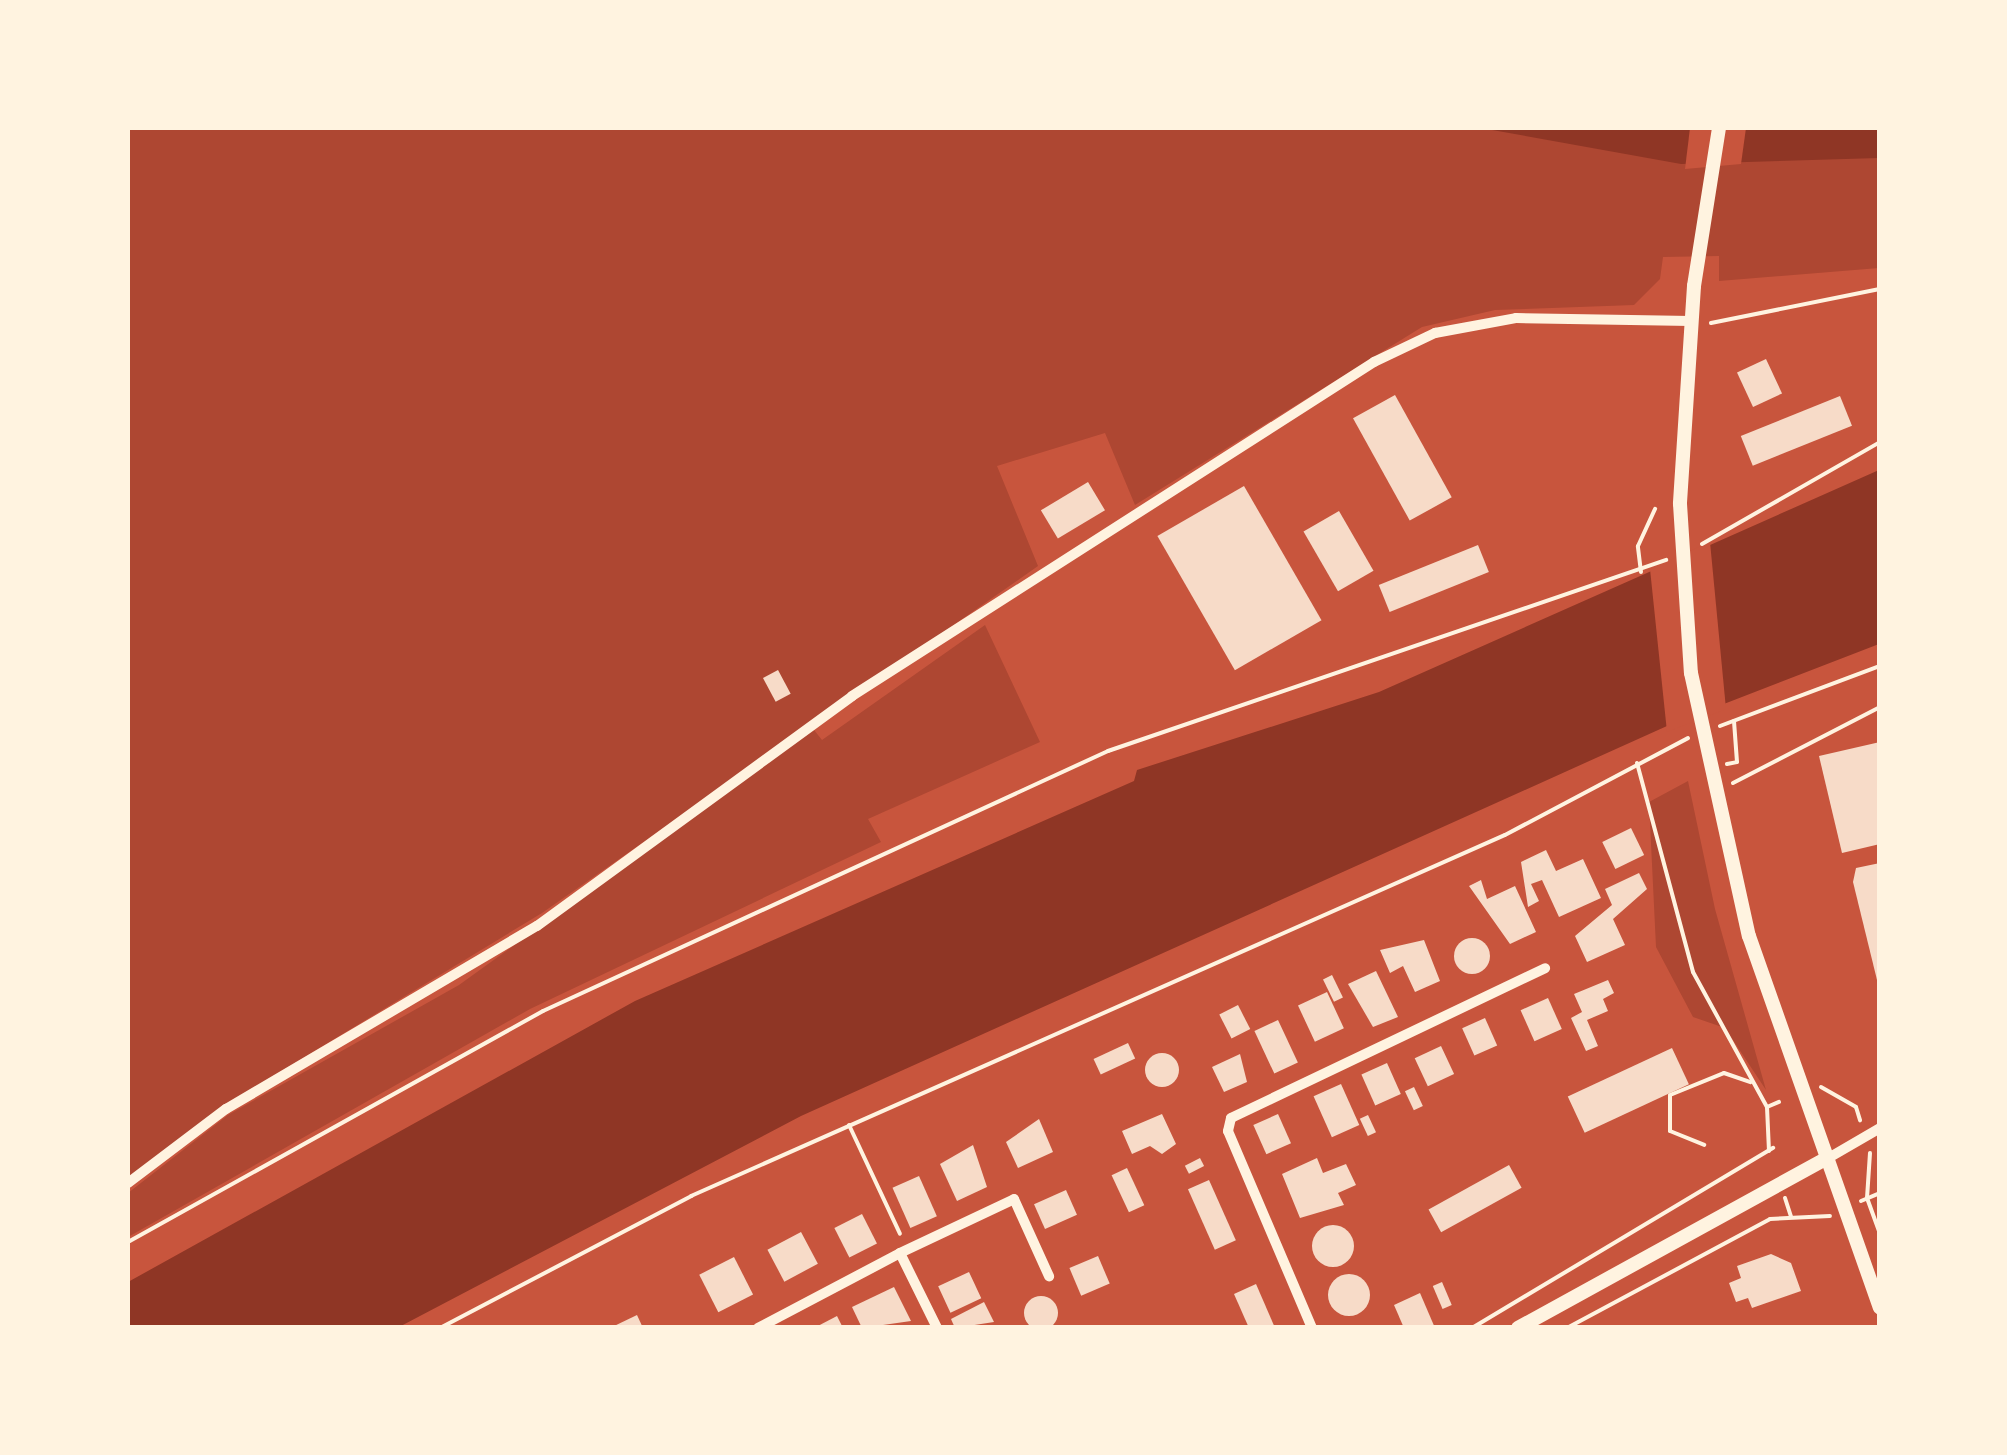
<!DOCTYPE html>
<html>
<head>
<meta charset="utf-8">
<style>
	body { margin:0 }
	#map { position:relative; width:2007px; height:1455px; overflow:hidden; background:#c8553d; font-family:Commissioner,sans-serif }
	div>[style] { position:absolute }
	.green>* { inset:0; background:#ae4732 }
	.water>* { inset:0; background:#8f3625 }
	.pier>* { inset:0; background:#c8553d }
	.building>* { inset:0; background:#f7dbc8; transform-origin:0 0 }
	.round { border-radius:50% }
	.path>* { height:4px; margin:-2px; padding:0 2px; transform-origin:2px; border-radius:2px; background:#fff3e0 }
	.minor>* { height:10px; margin:-5px; padding:0 5px; transform-origin:5px; border-radius:5px; background:#fff3e0 }
	.secondary>* { height:14px; margin:-7px; padding:0 7px; transform-origin:7px; border-radius:7px; background:#fff3e0 }
	span { translate:-50% -50%; white-space:nowrap; text-align:center; line-height:1.15; -webkit-text-stroke:8px #fff3e0; paint-order:stroke }
	.frame { position:absolute; inset:0; border:130px solid #fff3e0; pointer-events:none }
</style>
</head>
<body>
<div id="map">
	<div class="green">
		<div style="clip-path:polygon(128px 128px,1879px 128px,1879px 268px,1719px 281px,1719px 256px,1663px 257px,1660px 279px,1634px 305px,1495px 310px,1422px 327px,1135px 505px,1105px 433px,997px 466px,1038px 566px,542px 913px,237px 1098px,128px 1179px)"></div>
		<div style="clip-path:polygon(985px 625px,1040px 742px,868px 819px,881px 842px,530px 1009px,128px 1237px,128px 1193px,228px 1115px,459px 985px,814px 730px,822px 740px)"></div>
		<div style="clip-path:polygon(1688px 781px,1715px 909px,1766px 1090px,1725px 1028px,1693px 1017px,1656px 947px,1649px 802px)"></div>
	</div>
	<div class="water">
		<div style="clip-path:polygon(1481px 128px,1879px 128px,1879px 158px,1681px 164px)"></div>
		<div style="clip-path:polygon(1879px 470px,1879px 644px,1667px 726px,801px 1116px,399px 1327px,128px 1328px,128px 1282px,635px 1001px,1134px 781px,1137px 770px,1379px 692px)"></div>
	</div>
	<div class="pier">
		<div style="clip-path:polygon(1690px 128px,1746px 128px,1741px 164px,1685px 169px)"></div>
		<div style="clip-path:polygon(1710px 542px,1726px 709px,1667px 732px,1650px 569px)"></div>
	</div>
	<div class="building">
		<div style="left:1766px;top:359px;width:38px;height:32px;rotate:65deg"></div>
		<div style="left:1395px;top:395px;width:117px;height:48px;rotate:61deg"></div>
		<div style="left:1840px;top:396px;width:32px;height:107px;rotate:68deg"></div>
		<div style="left:1088px;top:482px;width:33px;height:55px;rotate:59deg"></div>
		<div style="left:1244px;top:486px;width:155px;height:100px;rotate:60deg"></div>
		<div style="left:1339px;top:511px;width:69px;height:41px;rotate:60deg"></div>
		<div style="left:1478px;top:545px;width:29px;height:107px;rotate:68deg"></div>
		<div style="left:778px;top:670px;width:27px;height:17px;rotate:62deg"></div>
		<div style="clip-path:polygon(1880px 742px,1880px 844px,1842px 853px,1819px 756px)"></div>
		<div style="left:1631px;top:828px;width:30px;height:32px;rotate:64deg"></div>
		<div style="clip-path:polygon(1546px 850px,1556px 871px,1583px 859px,1601px 898px,1559px 917px,1542px 880px,1531px 884px,1539px 901px,1528px 907px,1521px 862px)"></div>
		<div style="clip-path:polygon(1880px 863px,1880px 984px,1878px 984px,1853px 882px,1856px 868px)"></div>
		<div style="clip-path:polygon(1639px 873px,1647px 889px,1613px 919px,1625px 945px,1587px 962px,1575px 936px,1612px 905px,1605px 889px)"></div>
		<div style="clip-path:polygon(1481px 880px,1487px 899px,1515px 886px,1536px 932px,1510px 944px,1469px 886px)"></div>
		<div class="round" style="left:1454px;top:938px;width:36px;height:36px"></div>
		<div style="clip-path:polygon(1424px 940px,1440px 981px,1415px 992px,1403px 966px,1390px 973px,1380px 950px)"></div>
		<div style="clip-path:polygon(1376px 971px,1398px 1017px,1373px 1027px,1348px 984px)"></div>
		<div style="left:1332px;top:975px;width:25px;height:10px;rotate:64deg"></div>
		<div style="clip-path:polygon(1608px 980px,1614px 993px,1603px 999px,1608px 1011px,1587px 1020px,1598px 1046px,1586px 1051px,1571px 1018px,1582px 1012px,1574px 994px)"></div>
		<div style="left:1327px;top:992px;width:40px;height:32px;rotate:65deg"></div>
		<div style="left:1548px;top:998px;width:34px;height:30px;rotate:66deg"></div>
		<div style="left:1238px;top:1005px;width:27px;height:21px;rotate:63deg"></div>
		<div style="left:1485px;top:1018px;width:30px;height:25px;rotate:66deg"></div>
		<div style="left:1278px;top:1020px;width:47px;height:26px;rotate:65deg"></div>
		<div style="left:1128px;top:1043px;width:17px;height:38px;rotate:65deg"></div>
		<div style="left:1441px;top:1046px;width:31px;height:29px;rotate:65deg"></div>
		<div style="left:1672px;top:1048px;width:40px;height:115px;rotate:65deg"></div>
		<div class="round" style="left:1145px;top:1053px;width:34px;height:34px"></div>
		<div style="clip-path:polygon(1240px 1054px,1247px 1082px,1224px 1092px,1212px 1067px)"></div>
		<div style="left:1387px;top:1063px;width:34px;height:28px;rotate:66deg"></div>
		<div style="left:1341px;top:1084px;width:45px;height:30px;rotate:66deg"></div>
		<div style="left:1414px;top:1087px;width:21px;height:10px;rotate:65deg"></div>
		<div style="clip-path:polygon(1162px 1114px,1176px 1144px,1162px 1154px,1150px 1146px,1132px 1154px,1122px 1131px)"></div>
		<div style="left:1278px;top:1114px;width:32px;height:27px;rotate:66deg"></div>
		<div style="left:1368px;top:1115px;width:19px;height:9px;rotate:65deg"></div>
		<div style="clip-path:polygon(1039px 1119px,1053px 1152px,1018px 1168px,1006px 1142px)"></div>
		<div style="clip-path:polygon(973px 1145px,987px 1187px,957px 1201px,940px 1164px)"></div>
		<div style="left:1200px;top:1158px;width:9px;height:17px;rotate:63deg"></div>
		<div style="clip-path:polygon(1317px 1158px,1323px 1173px,1346px 1164px,1356px 1185px,1338px 1193px,1344px 1205px,1300px 1218px,1282px 1174px)"></div>
		<div style="left:1509px;top:1165px;width:26px;height:92px;rotate:61deg"></div>
		<div style="left:1127px;top:1168px;width:41px;height:17px;rotate:65deg"></div>
		<div style="left:919px;top:1176px;width:44px;height:29px;rotate:66deg"></div>
		<div style="left:1209px;top:1180px;width:66px;height:23px;rotate:66deg"></div>
		<div style="left:1066px;top:1190px;width:27px;height:35px;rotate:66deg"></div>
		<div style="left:862px;top:1214px;width:33px;height:31px;rotate:63deg"></div>
		<div class="round" style="left:1312px;top:1225px;width:42px;height:42px"></div>
		<div style="left:801px;top:1232px;width:36px;height:38px;rotate:62deg"></div>
		<div style="clip-path:polygon(1771px 1254px,1791px 1263px,1801px 1291px,1752px 1308px,1748px 1298px,1736px 1302px,1729px 1283px,1741px 1278px,1737px 1266px)"></div>
		<div style="left:1098px;top:1256px;width:30px;height:31px;rotate:67deg"></div>
		<div style="left:734px;top:1257px;width:42px;height:39px;rotate:63deg"></div>
		<div style="left:969px;top:1272px;width:29px;height:34px;rotate:65deg"></div>
		<div class="round" style="left:1328px;top:1274px;width:42px;height:42px"></div>
		<div style="left:1442px;top:1282px;width:25px;height:10px;rotate:67deg"></div>
		<div style="clip-path:polygon(1256px 1284px,1269px 1314px,1275px 1328px,1249px 1328px,1234px 1294px)"></div>
		<div style="clip-path:polygon(894px 1287px,911px 1321px,862px 1328px,852px 1307px)"></div>
		<div style="clip-path:polygon(1420px 1293px,1435px 1328px,1404px 1328px,1394px 1305px)"></div>
		<div class="round" style="left:1024px;top:1296px;width:34px;height:34px"></div>
		<div style="clip-path:polygon(984px 1302px,994px 1322px,955px 1328px,951px 1319px)"></div>
		<div style="clip-path:polygon(637px 1315px,643px 1328px,610px 1328px)"></div>
		<div style="clip-path:polygon(837px 1316px,843px 1328px,814px 1328px)"></div>
	</div>
	<div class="path">
		<div style="left:1711px;top:323px;width:172px;rotate:-11.4deg"></div>
		<div style="left:1702px;top:544px;width:205px;rotate:-29.8deg"></div>
		<div style="left:1641px;top:572px;width:26px;rotate:-97deg"></div>
		<div style="left:1638px;top:546px;width:41px;rotate:-65.3deg"></div>
		<div style="left:1720px;top:726px;width:171px;rotate:-20.6deg"></div>
		<div style="left:1637px;top:763px;width:216px;rotate:75deg"></div>
		<div style="left:1693px;top:972px;width:154px;rotate:61.3deg"></div>
		<div style="left:1767px;top:1107px;width:44px;rotate:87.4deg"></div>
		<div style="left:1727px;top:764px;width:10px;rotate:-11deg"></div>
		<div style="left:1737px;top:762px;width:41px;rotate:-94.2deg"></div>
		<div style="left:1733px;top:783px;width:165px;rotate:-27.3deg"></div>
		<div style="left:1821px;top:1087px;width:40px;rotate:29.7deg"></div>
		<div style="left:1856px;top:1107px;width:14px;rotate:73deg"></div>
		<div style="left:1670px;top:1095px;width:58px;rotate:-22.2deg"></div>
		<div style="left:1724px;top:1073px;width:28px;rotate:19deg"></div>
		<div style="left:1670px;top:1096px;width:35px;rotate:90deg"></div>
		<div style="left:1670px;top:1131px;width:37px;rotate:22deg"></div>
		<div style="left:1767px;top:1107px;width:13px;rotate:-23deg"></div>
		<div style="left:849px;top:1125px;width:120px;rotate:64.9deg"></div>
		<div style="left:1870px;top:1153px;width:45px;rotate:93.8deg"></div>
		<div style="left:1867px;top:1198px;width:38px;rotate:70deg"></div>
		<div style="left:1785px;top:1198px;width:20px;rotate:72deg"></div>
		<div style="left:1861px;top:1201px;width:21px;rotate:-23deg"></div>
		<div style="left:128px;top:1242px;width:475px;rotate:-29.1deg"></div>
		<div style="left:543px;top:1011px;width:622px;rotate:-24.71deg"></div>
		<div style="left:1108px;top:751px;width:590px;rotate:-18.9deg"></div>
		<div style="left:440px;top:1328px;width:284px;rotate:-27.7deg"></div>
		<div style="left:691px;top:1196px;width:890px;rotate:-23.92deg"></div>
		<div style="left:1505px;top:835px;width:207px;rotate:-27.9deg"></div>
		<div style="left:1472px;top:1328px;width:351px;rotate:-30.9deg"></div>
		<div style="left:1567px;top:1328px;width:230px;rotate:-28.2deg"></div>
		<div style="left:1770px;top:1219px;width:60px;rotate:-2.9deg"></div>
	</div>
	<div class="minor">
		<div style="left:1825px;top:1160px;width:64px;rotate:-30.2deg"></div>
		<div style="left:128px;top:1183px;width:123px;rotate:-37.1deg"></div>
		<div style="left:226px;top:1109px;width:361px;rotate:-30.5deg"></div>
		<div style="left:537px;top:926px;width:390px;rotate:-36.1deg"></div>
		<div style="left:852px;top:696px;width:620px;rotate:-32.61deg"></div>
		<div style="left:1374px;top:362px;width:68px;rotate:-25.4deg"></div>
		<div style="left:1435px;top:333px;width:82px;rotate:-10.5deg"></div>
		<div style="left:1516px;top:318px;width:175px;rotate:1deg"></div>
		<div style="left:900px;top:1253px;width:126px;rotate:-25.3deg"></div>
		<div style="left:1014px;top:1199px;width:85px;rotate:65.6deg"></div>
		<div style="left:758px;top:1328px;width:161px;rotate:-27.8deg"></div>
		<div style="left:900px;top:1253px;width:84px;rotate:63.7deg"></div>
		<div style="left:1312px;top:1328px;width:214px;rotate:-113.1deg"></div>
		<div style="left:1228px;top:1131px;width:13px;rotate:-77deg"></div>
		<div style="left:1231px;top:1118px;width:348px;rotate:-25.5deg"></div>
	</div>
	<div class="secondary">
		<div style="left:1719px;top:128px;width:160px;rotate:99deg"></div>
		<div style="left:1694px;top:286px;width:218px;rotate:93.7deg"></div>
		<div style="left:1680px;top:504px;width:169px;rotate:86.3deg"></div>
		<div style="left:1691px;top:673px;width:269px;rotate:77.6deg"></div>
		<div style="left:1749px;top:936px;width:394px;rotate:70.6deg"></div>
		<div style="left:1518px;top:1328px;width:349px;rotate:-28.8deg"></div>
	</div>
	<div class="frame"></div>
</div>
</body>
</html>
